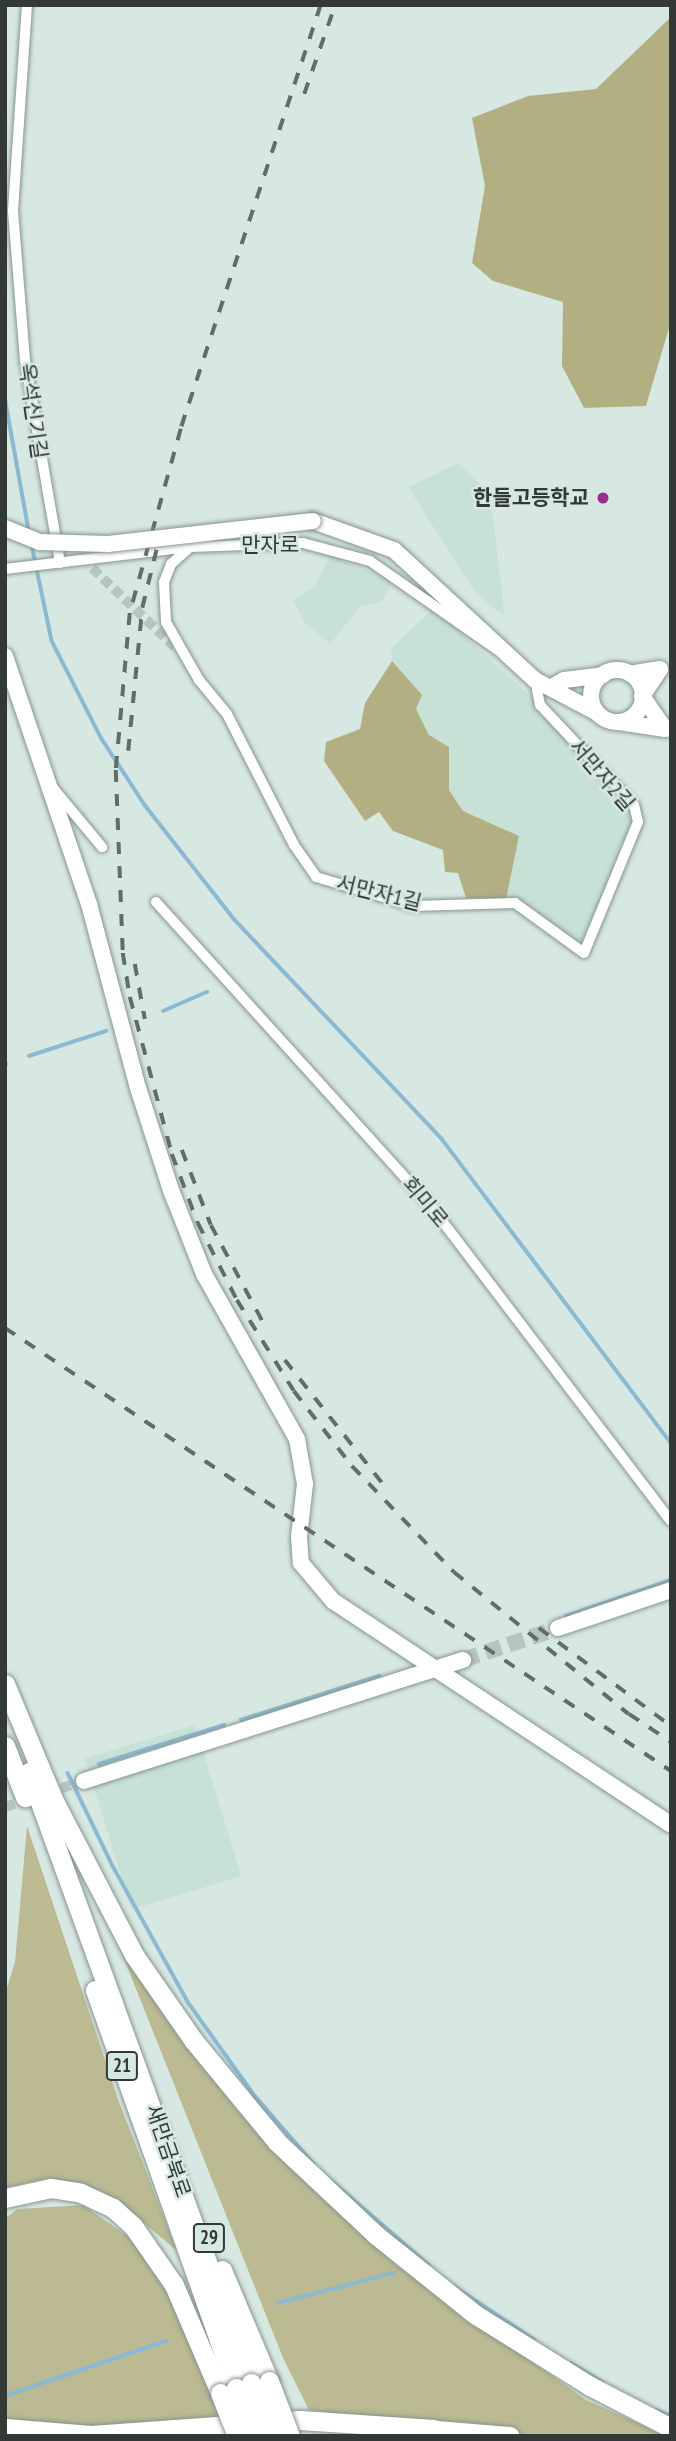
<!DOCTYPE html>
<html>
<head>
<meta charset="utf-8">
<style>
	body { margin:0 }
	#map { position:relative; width:676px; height:2441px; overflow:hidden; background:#d7e8e2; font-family:"PT Sans Narrow","Noto Sans KR",sans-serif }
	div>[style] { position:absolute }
	.built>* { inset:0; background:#c7e1d7; transform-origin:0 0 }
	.green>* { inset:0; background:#bbba92 }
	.forest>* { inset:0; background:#b2b082 }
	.stream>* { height:3.5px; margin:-1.75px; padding:0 1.75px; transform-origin:1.75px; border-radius:1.75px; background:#8bb9d4 }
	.street-tunnel>* { height:10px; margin-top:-5px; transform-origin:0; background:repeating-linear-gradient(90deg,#b6c5c0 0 10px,transparent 0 15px) }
	.secondary-tunnel>* { height:16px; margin-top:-8px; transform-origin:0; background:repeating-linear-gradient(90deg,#b6c5c0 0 16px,transparent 0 24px) }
	.roads { filter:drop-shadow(0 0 2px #86958f) drop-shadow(0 0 2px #86958f) }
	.street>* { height:10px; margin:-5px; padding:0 5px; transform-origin:5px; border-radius:5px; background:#fff }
	.secondary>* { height:16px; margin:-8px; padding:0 8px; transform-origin:8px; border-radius:8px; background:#fff }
	.secondary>.ring { margin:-8px; padding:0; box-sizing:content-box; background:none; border:16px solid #fff; border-radius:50% }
	.highway>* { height:19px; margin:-9.5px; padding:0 9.5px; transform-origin:9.5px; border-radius:9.5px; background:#fff }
	.rail>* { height:3.5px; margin-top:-1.75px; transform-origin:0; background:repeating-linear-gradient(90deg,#626c68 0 12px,transparent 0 24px) }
	.bridges { filter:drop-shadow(0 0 2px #86958f) drop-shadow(0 0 2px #86958f) }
	.secondary-bridge>* { height:16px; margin:-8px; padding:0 8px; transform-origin:8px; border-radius:8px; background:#fff }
	.highway-bridge>* { height:19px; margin:-9.5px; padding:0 9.5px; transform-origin:9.5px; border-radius:9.5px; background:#fff }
	.dots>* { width:19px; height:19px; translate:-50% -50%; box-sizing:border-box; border:4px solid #d7e8e2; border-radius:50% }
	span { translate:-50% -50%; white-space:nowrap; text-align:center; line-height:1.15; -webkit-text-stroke:5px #d7e8e2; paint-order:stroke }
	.shield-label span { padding:2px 5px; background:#d7e8e2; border:2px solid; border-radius:5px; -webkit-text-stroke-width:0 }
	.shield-label { font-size:19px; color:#323936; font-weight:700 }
	.street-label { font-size:21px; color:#323936 }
	.poi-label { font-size:21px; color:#323936; font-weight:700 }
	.right { translate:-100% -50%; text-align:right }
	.frame { position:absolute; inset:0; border:7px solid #323936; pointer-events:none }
</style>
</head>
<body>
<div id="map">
	<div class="built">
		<div style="clip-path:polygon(459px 463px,490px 494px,505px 617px,475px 592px,408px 487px)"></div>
		<div style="clip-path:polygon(330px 556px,393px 581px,381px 602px,360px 607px,330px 644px,304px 622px,293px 600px,315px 586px)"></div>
		<div style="clip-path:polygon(434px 608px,526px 692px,627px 806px,634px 820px,584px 953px,506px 899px,501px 827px,463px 811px,449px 790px,449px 747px,429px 735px,416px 709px,422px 695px,392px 661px,391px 648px)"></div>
		<div style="left:195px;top:1725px;width:158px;height:115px;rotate:73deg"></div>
	</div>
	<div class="green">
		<div style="clip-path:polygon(27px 1826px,119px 2102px,177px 2251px,116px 2199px,49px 2178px,5px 2188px,5px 1994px,15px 1962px)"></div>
		<div style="clip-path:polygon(113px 1931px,234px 2107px,396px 2265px,586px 2400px,667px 2436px,512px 2436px,309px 2410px,283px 2358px)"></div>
		<div style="clip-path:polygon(83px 2205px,139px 2244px,183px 2321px,220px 2417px,73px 2428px,5px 2418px,5px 2218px,18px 2209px)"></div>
	</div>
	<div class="forest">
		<div style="clip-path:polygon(671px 17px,671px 321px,646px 406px,584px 408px,562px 366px,563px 302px,493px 281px,472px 263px,485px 186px,472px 118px,528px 96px,596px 89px)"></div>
		<div style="clip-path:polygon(392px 661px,422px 695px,416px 709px,429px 735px,449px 747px,449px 790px,463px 811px,519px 836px,506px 899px,466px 898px,458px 873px,445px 872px,443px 850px,393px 831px,379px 812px,365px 821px,324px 761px,326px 742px,360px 729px,365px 703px)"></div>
	</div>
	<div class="stream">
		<div style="left:5px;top:397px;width:136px;rotate:79.8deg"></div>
		<div style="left:32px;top:545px;width:98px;rotate:78.2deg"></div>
		<div style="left:52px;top:641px;width:110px;rotate:63deg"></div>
		<div style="left:102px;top:739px;width:79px;rotate:56.9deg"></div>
		<div style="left:145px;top:805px;width:146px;rotate:52deg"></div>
		<div style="left:235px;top:920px;width:301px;rotate:46.6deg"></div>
		<div style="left:442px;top:1139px;width:381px;rotate:53deg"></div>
		<div style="left:163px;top:1011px;width:48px;rotate:-23.4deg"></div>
		<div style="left:29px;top:1056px;width:81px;rotate:-18deg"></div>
		<div style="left:5px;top:1064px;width:1px"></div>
		<div style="left:566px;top:1616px;width:111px;rotate:-18.9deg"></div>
		<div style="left:241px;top:1720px;width:145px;rotate:-17.7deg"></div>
		<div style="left:99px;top:1764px;width:131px;rotate:-17.3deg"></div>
		<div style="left:68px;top:1773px;width:103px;rotate:64.2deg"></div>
		<div style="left:113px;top:1866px;width:155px;rotate:61.1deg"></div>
		<div style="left:188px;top:2002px;width:115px;rotate:54.5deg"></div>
		<div style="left:255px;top:2096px;width:90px;rotate:49.1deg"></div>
		<div style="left:332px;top:2181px;width:128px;rotate:40.9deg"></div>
		<div style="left:454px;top:2286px;width:97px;rotate:33.7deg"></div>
		<div style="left:278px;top:2303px;width:119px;rotate:-14.6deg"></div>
		<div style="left:571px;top:2363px;width:37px;rotate:31deg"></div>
		<div style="left:5px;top:2396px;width:170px;rotate:-18.9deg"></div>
		<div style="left:657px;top:2410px;width:15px;rotate:23deg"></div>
	</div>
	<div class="street-tunnel">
		<div style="left:92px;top:568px;width:119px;rotate:43.6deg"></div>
		<div style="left:47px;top:1793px;width:39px;rotate:-18deg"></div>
		<div style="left:5px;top:1807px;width:28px;rotate:-17deg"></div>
	</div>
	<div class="secondary-tunnel">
		<div style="left:463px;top:1660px;width:100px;rotate:-18.6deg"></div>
	</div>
	<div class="roads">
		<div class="street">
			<div style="left:27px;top:5px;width:206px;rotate:93.9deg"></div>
			<div style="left:13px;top:211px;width:149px;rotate:85.4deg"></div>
			<div style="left:25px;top:360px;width:206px;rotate:80.2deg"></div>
			<div style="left:190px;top:547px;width:25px;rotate:138deg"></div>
			<div style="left:171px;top:564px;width:19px;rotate:111deg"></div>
			<div style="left:164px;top:582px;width:40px;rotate:87.1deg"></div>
			<div style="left:166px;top:622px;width:67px;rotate:60.4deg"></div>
			<div style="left:199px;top:680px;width:44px;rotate:50.5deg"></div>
			<div style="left:227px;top:714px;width:147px;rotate:62.9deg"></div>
			<div style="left:294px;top:845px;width:39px;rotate:55deg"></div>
			<div style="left:316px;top:877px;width:102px;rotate:16.5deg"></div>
			<div style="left:414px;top:906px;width:101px;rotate:-1.7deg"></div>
			<div style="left:515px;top:903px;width:85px;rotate:35.9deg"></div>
			<div style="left:584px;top:953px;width:142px;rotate:-67.6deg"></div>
			<div style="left:638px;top:822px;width:17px;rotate:-103deg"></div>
			<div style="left:634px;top:805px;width:137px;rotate:-133.2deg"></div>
			<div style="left:540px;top:705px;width:25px;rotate:-101deg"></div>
			<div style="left:5px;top:569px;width:186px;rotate:-6.8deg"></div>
			<div style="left:190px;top:547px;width:113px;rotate:-2deg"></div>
			<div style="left:303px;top:543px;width:69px;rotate:15deg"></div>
			<div style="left:370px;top:561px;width:154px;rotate:34.9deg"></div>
			<div style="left:53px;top:788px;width:77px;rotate:50.3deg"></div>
			<div style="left:156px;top:902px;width:413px;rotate:47.9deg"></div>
			<div style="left:433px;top:1209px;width:392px;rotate:52.7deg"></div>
		</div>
		<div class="secondary">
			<div style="left:313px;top:521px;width:86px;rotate:19.7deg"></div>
			<div style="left:394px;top:550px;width:192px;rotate:42.7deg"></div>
			<div style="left:535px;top:680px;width:69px;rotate:27.7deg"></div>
			<div style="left:5px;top:656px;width:262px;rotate:71.3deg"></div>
			<div style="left:89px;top:904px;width:190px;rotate:75.1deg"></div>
			<div style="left:138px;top:1088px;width:110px;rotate:72.1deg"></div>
			<div style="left:172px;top:1193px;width:87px;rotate:68.4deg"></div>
			<div style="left:204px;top:1274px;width:189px;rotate:60.6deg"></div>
			<div style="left:297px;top:1439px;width:46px;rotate:79.9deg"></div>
			<div style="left:305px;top:1484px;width:53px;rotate:96.5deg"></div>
			<div style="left:299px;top:1537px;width:26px;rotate:86deg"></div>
			<div style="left:301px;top:1563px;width:50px;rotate:49.9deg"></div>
			<div style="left:333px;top:1601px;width:405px;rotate:33.5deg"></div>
			<div class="ring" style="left:591px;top:670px;width:36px;height:36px"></div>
			<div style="left:552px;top:687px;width:14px;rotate:-30deg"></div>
			<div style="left:564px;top:680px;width:39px;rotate:-7deg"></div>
			<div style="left:619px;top:722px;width:47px;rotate:8.7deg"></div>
			<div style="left:665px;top:729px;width:40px;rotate:-124.9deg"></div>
			<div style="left:642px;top:696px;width:32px;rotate:-56deg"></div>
			<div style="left:660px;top:669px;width:30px;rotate:171deg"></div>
			<div style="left:558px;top:1628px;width:119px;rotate:-18.6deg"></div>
			<div style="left:84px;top:1781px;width:398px;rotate:-17.7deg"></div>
		</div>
		<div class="highway">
			<div style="left:5px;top:1684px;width:127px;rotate:67.3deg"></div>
			<div style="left:54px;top:1801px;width:174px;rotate:62.5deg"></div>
			<div style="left:134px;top:1955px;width:103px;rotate:55.2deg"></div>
			<div style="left:193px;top:2040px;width:132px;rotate:50.5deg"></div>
			<div style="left:277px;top:2142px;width:136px;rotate:43.2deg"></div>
			<div style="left:376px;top:2235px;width:128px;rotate:38.7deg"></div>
			<div style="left:476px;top:2315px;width:134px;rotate:31.9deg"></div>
			<div style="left:590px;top:2386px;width:91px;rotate:27.4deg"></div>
			<div style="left:5px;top:1746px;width:55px;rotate:68.6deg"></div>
			<div style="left:29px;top:1772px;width:650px;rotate:70.03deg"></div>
			<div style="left:95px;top:1990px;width:422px;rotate:70.5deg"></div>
			<div style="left:5px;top:2198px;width:47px;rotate:-12.3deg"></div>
			<div style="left:51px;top:2188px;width:30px;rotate:9deg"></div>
			<div style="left:81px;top:2193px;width:35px;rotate:25deg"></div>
			<div style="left:113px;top:2208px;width:27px;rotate:42deg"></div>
			<div style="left:133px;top:2226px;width:72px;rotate:55.2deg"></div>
			<div style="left:174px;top:2285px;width:117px;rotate:66.9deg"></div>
			<div style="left:222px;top:2270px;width:121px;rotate:67.1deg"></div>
			<div style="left:5px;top:2428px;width:86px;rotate:4.7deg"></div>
			<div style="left:91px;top:2435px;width:210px;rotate:-4.1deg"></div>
			<div style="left:300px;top:2420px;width:134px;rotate:3.8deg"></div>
			<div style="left:424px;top:2429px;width:86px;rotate:4.7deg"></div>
		</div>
	</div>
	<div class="rail">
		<div style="left:321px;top:5px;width:447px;rotate:108.3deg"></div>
		<div style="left:181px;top:429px;width:191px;rotate:105.5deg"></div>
		<div style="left:130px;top:613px;width:158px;rotate:95.1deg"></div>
		<div style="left:116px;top:770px;width:183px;rotate:87.8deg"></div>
		<div style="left:123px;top:953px;width:45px;rotate:81deg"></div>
		<div style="left:130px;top:997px;width:163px;rotate:75deg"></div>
		<div style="left:172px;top:1154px;width:74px;rotate:69.4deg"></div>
		<div style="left:198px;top:1223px;width:86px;rotate:63.1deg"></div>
		<div style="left:237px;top:1300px;width:107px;rotate:57.9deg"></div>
		<div style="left:294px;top:1391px;width:95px;rotate:52.3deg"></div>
		<div style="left:352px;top:1466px;width:147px;rotate:46.1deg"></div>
		<div style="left:454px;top:1572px;width:225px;rotate:39.1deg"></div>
		<div style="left:629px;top:1714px;width:50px;rotate:33.7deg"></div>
		<div style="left:304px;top:94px;width:94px;rotate:-70.8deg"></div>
		<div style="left:128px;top:751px;width:144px;rotate:-84.4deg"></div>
		<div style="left:142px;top:608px;width:67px;rotate:-76.2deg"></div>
		<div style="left:135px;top:964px;width:56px;rotate:79.7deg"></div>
		<div style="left:182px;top:1150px;width:80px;rotate:68.9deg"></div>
		<div style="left:211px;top:1225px;width:112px;rotate:61.8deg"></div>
		<div style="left:5px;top:1328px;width:800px;rotate:33.63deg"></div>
		<div style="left:285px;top:1360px;width:164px;rotate:51.7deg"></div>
		<div style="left:539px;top:1628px;width:164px;rotate:36.6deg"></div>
	</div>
	<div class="bridges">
		<div class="secondary-bridge">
			<div style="left:5px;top:528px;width:37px;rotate:22deg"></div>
			<div style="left:39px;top:542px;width:69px;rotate:1.7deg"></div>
			<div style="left:108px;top:544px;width:206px;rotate:-6.4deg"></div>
		</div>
		<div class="highway-bridge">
			<div style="left:269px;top:2381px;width:59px;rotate:69.1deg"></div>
			<div style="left:251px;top:2383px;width:57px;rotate:69.3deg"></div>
			<div style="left:236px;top:2388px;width:51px;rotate:69.4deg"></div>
			<div style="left:220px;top:2393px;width:46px;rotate:68.4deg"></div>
		</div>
	</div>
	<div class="dots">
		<div style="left:603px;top:498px;background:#972d8f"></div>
	</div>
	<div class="shield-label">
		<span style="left:122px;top:2066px">21</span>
		<span style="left:209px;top:2238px">29</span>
	</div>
	<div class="street-label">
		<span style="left:33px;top:411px;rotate:82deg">옥석신기길</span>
		<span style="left:270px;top:545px">만자로</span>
		<span style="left:602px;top:775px;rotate:49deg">서만자2길</span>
		<span style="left:379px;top:893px;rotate:14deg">서만자1길</span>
		<span style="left:425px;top:1202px;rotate:50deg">회미로</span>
		<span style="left:168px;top:2151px;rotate:71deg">새만금북로</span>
	</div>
	<div class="poi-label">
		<span class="right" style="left:589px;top:498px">한들고등학교</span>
	</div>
	<div class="frame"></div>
</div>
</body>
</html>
